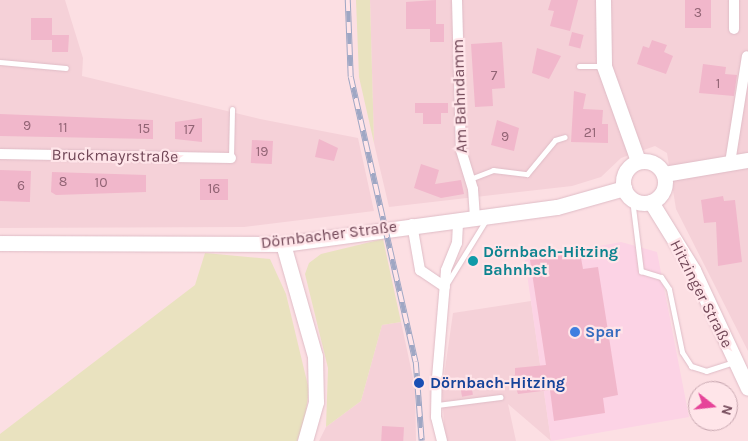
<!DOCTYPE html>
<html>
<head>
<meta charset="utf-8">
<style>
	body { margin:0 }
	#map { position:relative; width:748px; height:441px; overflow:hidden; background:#fcdfe3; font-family:Karla,sans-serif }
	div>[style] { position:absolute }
	.residential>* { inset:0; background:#f5d1d8 }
	.commercial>* { inset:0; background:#fcd3e5 }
	.green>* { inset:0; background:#e9e2bf }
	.building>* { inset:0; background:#f1b7cb; transform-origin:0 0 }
	.roads { filter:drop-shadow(0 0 1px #dfbcc6) drop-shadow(0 0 1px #dfbcc6) }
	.lane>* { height:5px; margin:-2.5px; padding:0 2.5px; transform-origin:2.5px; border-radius:2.5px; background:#fff }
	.street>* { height:10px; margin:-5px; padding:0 5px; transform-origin:5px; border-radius:5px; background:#fff }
	.secondary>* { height:15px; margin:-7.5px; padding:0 7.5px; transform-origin:7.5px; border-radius:7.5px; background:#fff }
	.secondary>.ring { margin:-7.5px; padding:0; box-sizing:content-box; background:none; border:15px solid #fff; border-radius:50% }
	.rail>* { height:5.5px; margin-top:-2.75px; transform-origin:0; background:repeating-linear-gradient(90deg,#ffe5e9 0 11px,#9fa7c4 0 22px); box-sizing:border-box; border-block:1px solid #9fa7c4 }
	.dots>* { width:14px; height:14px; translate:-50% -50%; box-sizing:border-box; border:2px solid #ffe5e9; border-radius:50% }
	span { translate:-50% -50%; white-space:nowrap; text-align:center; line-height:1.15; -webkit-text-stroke:4.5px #ffe5e9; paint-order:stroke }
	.number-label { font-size:14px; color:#926475 }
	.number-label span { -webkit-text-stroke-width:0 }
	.street-label { font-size:16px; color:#724858 }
	.culture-label { font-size:16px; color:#0d838f; font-weight:700 }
	.left { translate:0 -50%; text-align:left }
	.shop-label { font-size:16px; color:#366cbe; font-weight:700 }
	.transit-label { font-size:16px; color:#164399; font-weight:700 }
	.north { position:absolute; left:688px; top:381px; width:50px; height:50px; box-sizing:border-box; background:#ffe5e9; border:1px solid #c7a6af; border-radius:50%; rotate:106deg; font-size:14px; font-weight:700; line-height:20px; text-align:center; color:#724858 }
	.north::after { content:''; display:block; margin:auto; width:18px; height:22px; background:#e64499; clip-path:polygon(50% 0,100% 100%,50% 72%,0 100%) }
</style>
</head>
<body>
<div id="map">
	<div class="residential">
		<div style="clip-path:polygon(0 0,65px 0,83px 58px,82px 76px,260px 119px,358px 138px,374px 211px,244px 227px,0 228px)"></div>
		<div style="clip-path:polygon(370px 0,748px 0,748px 351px,676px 209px,667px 153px,655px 146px,621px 158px,601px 177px,572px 186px,389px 207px,374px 143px)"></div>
		<div style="clip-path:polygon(531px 301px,551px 441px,508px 404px,516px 441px,445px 441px,442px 390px,453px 313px)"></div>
		<div style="clip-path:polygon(401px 322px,415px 387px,416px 441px,319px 441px,326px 427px,361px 401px,382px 325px)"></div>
	</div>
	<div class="commercial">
		<div style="clip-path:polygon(621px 242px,657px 252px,689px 417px,551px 441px,525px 260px)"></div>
	</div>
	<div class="green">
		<div style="clip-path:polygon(356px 0,370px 0,374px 143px,359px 77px)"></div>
		<div style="clip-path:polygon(383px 239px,401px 322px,382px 325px,361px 401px,326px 427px,328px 368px,305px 274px,309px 263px,321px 254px)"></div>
		<div style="clip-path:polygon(205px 253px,270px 259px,286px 294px,309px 390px,304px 426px,297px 441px,0 441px,0 434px,195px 285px)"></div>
	</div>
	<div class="building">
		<div style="clip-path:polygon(436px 0,436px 24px,444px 24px,444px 42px,430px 42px,430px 29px,406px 29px,406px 2px)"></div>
		<div style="clip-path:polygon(551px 0,578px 0,570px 31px,550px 26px,554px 11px,548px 10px)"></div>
		<div style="left:685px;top:0;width:26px;height:28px"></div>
		<div style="clip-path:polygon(31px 18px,52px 18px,52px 35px,69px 35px,68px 52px,52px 52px,52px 40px,31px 40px)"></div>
		<div style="left:572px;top:32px;width:12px;height:14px;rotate:14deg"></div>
		<div style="clip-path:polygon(652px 40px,667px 45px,664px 52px,673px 56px,666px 74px,637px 64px,643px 46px,649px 48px)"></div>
		<div style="clip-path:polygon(502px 42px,505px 88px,492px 89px,493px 106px,475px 107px,471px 44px)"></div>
		<div style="clip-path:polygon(537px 48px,561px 56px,549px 79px,532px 73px)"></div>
		<div style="clip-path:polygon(703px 64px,726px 67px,725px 74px,737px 75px,734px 96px,699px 93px)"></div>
		<div style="clip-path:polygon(574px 91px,586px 94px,583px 109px,603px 110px,602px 124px,608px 124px,608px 143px,571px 142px)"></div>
		<div style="clip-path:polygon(415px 103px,448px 103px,448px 113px,441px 113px,441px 124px,423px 124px,423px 113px,415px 113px)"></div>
		<div style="clip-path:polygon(0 114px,153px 120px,153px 139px,0 136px)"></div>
		<div style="clip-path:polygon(202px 118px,202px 142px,175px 139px,175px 122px)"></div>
		<div style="clip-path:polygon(497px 120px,519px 128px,514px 151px,491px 145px)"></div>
		<div style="clip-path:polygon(319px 139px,338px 148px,334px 161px,315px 157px)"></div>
		<div style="left:252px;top:140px;width:21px;height:23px;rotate:3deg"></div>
		<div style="clip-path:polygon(421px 164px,439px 170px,435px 184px,461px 180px,464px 194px,441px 198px,414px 188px)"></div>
		<div style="left:0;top:170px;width:31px;height:31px;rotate:2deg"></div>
		<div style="clip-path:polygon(52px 172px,146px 175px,146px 192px,56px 195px,51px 192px)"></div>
		<div style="left:200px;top:179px;width:28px;height:21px"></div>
		<div style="clip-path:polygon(723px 196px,724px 201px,735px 200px,742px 262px,718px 266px,716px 222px,704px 223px,701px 200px)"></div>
		<div style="clip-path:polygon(580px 252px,583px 269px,598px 267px,618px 395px,603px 398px,605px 413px,554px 421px,550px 390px,518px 394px,512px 376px,515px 375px,515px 368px,546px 365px,530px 260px)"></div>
		<div style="left:471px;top:384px;width:11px;height:11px;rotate:80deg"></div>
		<div style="left:382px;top:426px;width:22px;height:15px;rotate:3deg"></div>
	</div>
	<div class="roads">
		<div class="lane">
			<div style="left:0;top:62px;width:66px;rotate:5.2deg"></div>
			<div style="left:579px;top:66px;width:25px"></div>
			<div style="left:231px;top:158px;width:49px;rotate:-88.8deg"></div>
			<div style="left:470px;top:179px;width:25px;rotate:-21deg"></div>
			<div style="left:493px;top:170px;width:34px;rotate:7deg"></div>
			<div style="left:527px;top:174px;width:44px;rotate:-50.5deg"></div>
			<div style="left:555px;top:140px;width:10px;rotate:-17deg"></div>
			<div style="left:632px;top:199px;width:73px;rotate:82.9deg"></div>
			<div style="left:641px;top:271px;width:21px;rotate:17deg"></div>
			<div style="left:661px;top:277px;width:14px;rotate:56deg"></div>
			<div style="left:669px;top:289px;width:64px;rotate:78.3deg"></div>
			<div style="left:682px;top:352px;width:17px;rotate:57deg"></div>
			<div style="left:691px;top:366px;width:16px;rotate:18deg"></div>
			<div style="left:706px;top:371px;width:28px;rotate:-18deg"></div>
			<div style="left:446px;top:285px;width:76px;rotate:-58.4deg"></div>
			<div style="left:437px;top:405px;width:64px;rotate:-7.1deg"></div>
		</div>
		<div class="street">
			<div style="left:457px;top:0;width:150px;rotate:88.5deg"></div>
			<div style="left:461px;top:150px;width:41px;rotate:72.9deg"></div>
			<div style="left:473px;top:189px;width:30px;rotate:86deg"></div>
			<div style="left:734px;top:0;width:29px;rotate:90deg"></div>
			<div style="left:0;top:154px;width:231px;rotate:1deg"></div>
			<div style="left:730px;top:163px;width:108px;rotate:-81deg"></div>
			<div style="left:412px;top:224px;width:47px;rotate:80.1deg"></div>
			<div style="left:420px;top:270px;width:30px;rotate:34deg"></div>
			<div style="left:442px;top:441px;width:25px;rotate:-104deg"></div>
			<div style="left:436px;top:417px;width:39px;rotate:-89deg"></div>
			<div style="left:437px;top:378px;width:108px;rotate:-85.2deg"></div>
			<div style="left:446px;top:270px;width:29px;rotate:-68deg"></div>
			<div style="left:457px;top:243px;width:22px;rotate:-87deg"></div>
		</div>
		<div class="secondary">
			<div style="left:603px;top:0;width:66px;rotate:89.1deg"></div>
			<div style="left:604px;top:66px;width:101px;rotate:70.3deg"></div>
			<div class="ring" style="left:623px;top:161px;width:27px;height:27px"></div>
			<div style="left:664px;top:174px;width:85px;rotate:-9.5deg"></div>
			<div style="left:651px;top:202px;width:80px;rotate:58.3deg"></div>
			<div style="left:693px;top:270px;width:130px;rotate:65deg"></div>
			<div style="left:0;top:243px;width:283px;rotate:0.2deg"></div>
			<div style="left:283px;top:244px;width:276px;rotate:-7.7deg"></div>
			<div style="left:557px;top:207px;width:70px;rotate:-15.8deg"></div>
			<div style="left:283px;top:244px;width:116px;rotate:74.1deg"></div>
			<div style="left:315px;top:356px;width:46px;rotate:88.8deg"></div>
			<div style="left:316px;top:402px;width:41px;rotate:105.8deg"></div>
		</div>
	</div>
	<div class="rail">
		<div style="left:348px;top:0;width:77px;rotate:87.8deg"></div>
		<div style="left:351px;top:77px;width:292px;rotate:77.2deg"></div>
		<div style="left:416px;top:362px;width:79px;rotate:85.7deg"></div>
	</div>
	<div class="dots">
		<div style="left:473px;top:261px;background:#0f9aa8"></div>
		<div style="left:575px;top:332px;background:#3f7fe0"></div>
		<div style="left:419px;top:383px;background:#1a4fb4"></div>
	</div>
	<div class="number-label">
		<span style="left:698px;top:13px">3</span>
		<span style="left:494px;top:76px">7</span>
		<span style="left:718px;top:84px">1</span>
		<span style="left:27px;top:126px">9</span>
		<span style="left:63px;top:128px">11</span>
		<span style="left:144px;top:129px">15</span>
		<span style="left:189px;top:130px">17</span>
		<span style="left:590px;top:133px">21</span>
		<span style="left:505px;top:137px">9</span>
		<span style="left:262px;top:152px">19</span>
		<span style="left:63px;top:182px">8</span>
		<span style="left:101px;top:183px">10</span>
		<span style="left:21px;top:186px">6</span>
		<span style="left:214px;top:189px">16</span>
	</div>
	<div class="street-label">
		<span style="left:460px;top:96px;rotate:-92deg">Am Bahndamm</span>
		<span style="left:115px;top:156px;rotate:1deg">Bruckmayrstraße</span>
		<span style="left:329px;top:235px;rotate:-7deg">Dörnbacher Straße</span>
		<span style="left:701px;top:294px;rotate:63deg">Hitzinger Straße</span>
	</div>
	<div class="culture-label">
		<span class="left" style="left:483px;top:261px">Dörnbach-Hitzing<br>Bahnhst</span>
	</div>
	<div class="shop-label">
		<span class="left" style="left:585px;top:332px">Spar</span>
	</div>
	<div class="transit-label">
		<span class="left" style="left:430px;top:383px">Dörnbach-Hitzing</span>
	</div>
	<div class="north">N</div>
</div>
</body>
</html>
